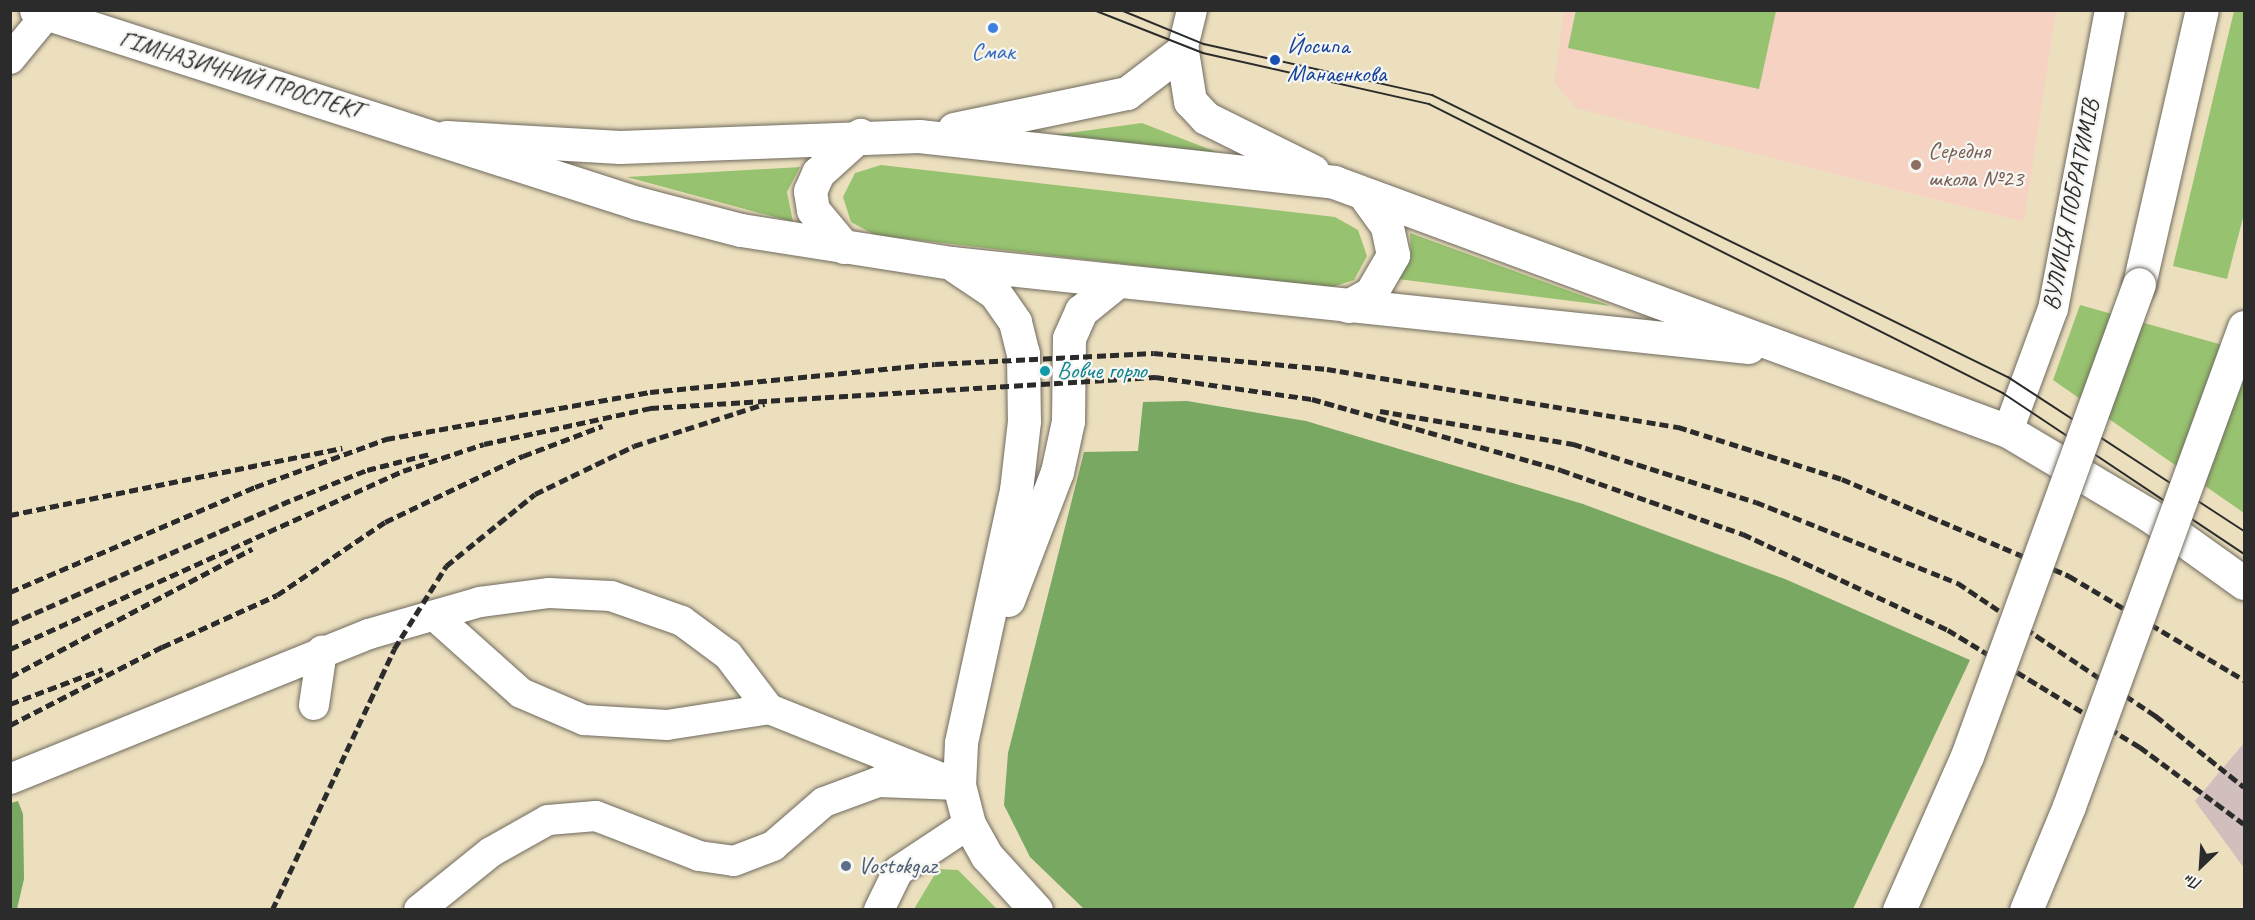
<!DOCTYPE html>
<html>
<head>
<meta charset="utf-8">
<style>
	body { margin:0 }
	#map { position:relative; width:2255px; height:920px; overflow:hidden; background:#ecdfbe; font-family:Caveat,sans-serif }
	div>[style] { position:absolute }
	.built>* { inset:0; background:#f6d2c3 }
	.industrial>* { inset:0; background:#d1bfbd }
	.green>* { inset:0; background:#97c26f }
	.forest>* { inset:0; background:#79a862 }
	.roads { filter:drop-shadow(0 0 2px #6f6a5e) drop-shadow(0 0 2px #6f6a5e) }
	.minor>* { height:30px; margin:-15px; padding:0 15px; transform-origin:15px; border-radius:15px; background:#fff }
	.major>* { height:33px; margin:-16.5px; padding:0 16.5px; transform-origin:16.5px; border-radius:16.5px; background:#fff }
	.tram>* { height:1.5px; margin:-0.75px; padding:0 0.75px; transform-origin:0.75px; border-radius:0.75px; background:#2b2b2b }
	.rail>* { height:4.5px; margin-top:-2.25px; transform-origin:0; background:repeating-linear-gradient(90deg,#2b2b2b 0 9px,transparent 0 13.5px) }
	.bridges { filter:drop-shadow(0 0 2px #6f6a5e) drop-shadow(0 0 2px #6f6a5e) }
	.major-bridge>* { height:33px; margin:-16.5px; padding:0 16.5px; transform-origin:16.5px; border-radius:16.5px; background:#fff }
	.dots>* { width:16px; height:16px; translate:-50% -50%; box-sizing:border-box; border:3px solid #f6f6f2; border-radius:50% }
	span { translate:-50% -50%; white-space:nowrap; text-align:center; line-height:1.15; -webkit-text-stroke:4.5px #f6f6f2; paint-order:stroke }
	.transit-label { font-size:24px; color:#164399 }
	.left { translate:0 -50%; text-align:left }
	.shop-label { font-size:24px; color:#366cbe }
	.street-label { font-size:24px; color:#2b2b2b }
	.education-label { font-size:24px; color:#785e54 }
	.culture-label { font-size:24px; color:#0d838f }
	.service-label { font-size:24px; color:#4e5e75 }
	.frame { position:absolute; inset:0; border:12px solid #2b2b2b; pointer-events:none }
	.north { position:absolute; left:2171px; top:836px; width:60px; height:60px; -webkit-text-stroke:4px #f6f6f2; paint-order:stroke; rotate:205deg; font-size:16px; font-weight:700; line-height:24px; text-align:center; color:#2b2b2b }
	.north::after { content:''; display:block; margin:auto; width:21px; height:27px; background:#2b2b2b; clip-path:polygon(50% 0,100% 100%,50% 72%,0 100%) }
</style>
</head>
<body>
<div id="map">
	<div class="built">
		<div style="clip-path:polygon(1564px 11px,2056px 11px,2024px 222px,1576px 108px,1554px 83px)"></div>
	</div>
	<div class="industrial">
		<div style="clip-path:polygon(2244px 743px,2244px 868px,2195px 801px)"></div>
	</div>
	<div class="green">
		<div style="clip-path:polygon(1576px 10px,1776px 10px,1776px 11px,1759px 89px,1568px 48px)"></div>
		<div style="clip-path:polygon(2234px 11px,2244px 11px,2244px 214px,2227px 279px,2173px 266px)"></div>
		<div style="clip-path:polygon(1142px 123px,1234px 159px,1039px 137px)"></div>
		<div style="clip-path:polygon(881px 165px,1335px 217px,1358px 230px,1367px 256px,1354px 280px,1329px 288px,875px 235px,851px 222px,843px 197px,855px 173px)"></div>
		<div style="clip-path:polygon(800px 167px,787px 192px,793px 222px,627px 177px)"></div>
		<div style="clip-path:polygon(1410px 233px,1611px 306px,1398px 279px,1411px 258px)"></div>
		<div style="clip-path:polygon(2080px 305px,2244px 351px,2244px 513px,2053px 380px)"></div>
		<div style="clip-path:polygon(938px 869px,958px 870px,997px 909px,914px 909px)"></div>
	</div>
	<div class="forest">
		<div style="clip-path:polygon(1187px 401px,1306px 421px,1583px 504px,1785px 579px,1970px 660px,1853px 909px,1084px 909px,1030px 857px,1004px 805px,1008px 753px,1084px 452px,1138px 451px,1143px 402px)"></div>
		<div style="clip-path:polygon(18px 801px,23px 814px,24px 879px,17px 909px,11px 909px,11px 803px)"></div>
	</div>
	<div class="roads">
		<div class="minor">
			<div style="left:1182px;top:51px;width:42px;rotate:-76.3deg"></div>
			<div style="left:10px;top:59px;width:58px;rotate:-50.6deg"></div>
			<div style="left:2008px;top:431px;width:130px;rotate:-69.8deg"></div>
			<div style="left:2053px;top:309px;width:304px;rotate:-79.2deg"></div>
			<div style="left:436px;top:617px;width:114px;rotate:41.8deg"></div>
			<div style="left:521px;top:693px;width:69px;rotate:23.2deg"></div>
			<div style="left:584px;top:720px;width:83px;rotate:3.4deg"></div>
			<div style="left:667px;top:725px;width:103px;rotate:-8.9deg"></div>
			<div style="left:769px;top:709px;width:183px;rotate:21.8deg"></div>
			<div style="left:314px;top:705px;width:55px;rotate:-81.6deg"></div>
			<div style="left:10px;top:779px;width:387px;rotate:-22deg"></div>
			<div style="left:369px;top:634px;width:116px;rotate:-16.1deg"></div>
			<div style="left:480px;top:602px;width:70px;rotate:-7.4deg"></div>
			<div style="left:549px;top:593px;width:62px;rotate:2.8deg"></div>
			<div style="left:611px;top:596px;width:75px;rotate:19.4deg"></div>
			<div style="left:682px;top:621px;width:57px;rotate:36.5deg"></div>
			<div style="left:728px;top:655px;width:68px;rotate:52.8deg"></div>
			<div style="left:419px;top:910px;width:92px;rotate:-38.9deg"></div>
			<div style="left:491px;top:852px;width:65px;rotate:-29.3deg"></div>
			<div style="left:548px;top:820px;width:48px;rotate:-4.8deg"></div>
			<div style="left:596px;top:816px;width:110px;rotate:21.2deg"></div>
			<div style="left:699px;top:856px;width:35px;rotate:8deg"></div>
			<div style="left:734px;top:861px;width:42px;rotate:-21deg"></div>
			<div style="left:773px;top:846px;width:67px;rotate:-40.8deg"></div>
			<div style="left:824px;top:802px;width:58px;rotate:-20.3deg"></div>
			<div style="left:878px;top:782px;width:81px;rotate:2.1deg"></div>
			<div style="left:879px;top:910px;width:43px;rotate:-64deg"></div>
			<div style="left:898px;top:871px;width:85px;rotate:-33.5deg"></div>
		</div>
		<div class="major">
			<div style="left:36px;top:10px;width:631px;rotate:17.8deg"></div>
			<div style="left:637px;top:203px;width:107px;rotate:14.6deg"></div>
			<div style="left:741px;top:230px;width:213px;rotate:8.9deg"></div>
			<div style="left:951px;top:263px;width:802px;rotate:6.01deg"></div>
			<div style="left:1182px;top:51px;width:51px;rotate:80.9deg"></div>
			<div style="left:1190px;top:101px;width:23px;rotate:47deg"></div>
			<div style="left:1206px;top:118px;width:119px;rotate:26.4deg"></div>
			<div style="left:954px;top:129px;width:177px;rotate:-11.8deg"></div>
			<div style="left:1127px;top:93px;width:69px;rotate:-37.4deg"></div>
			<div style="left:446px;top:137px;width:174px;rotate:3.3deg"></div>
			<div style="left:620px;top:147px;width:299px;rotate:-2.1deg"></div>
			<div style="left:919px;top:136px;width:418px;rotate:6.3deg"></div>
			<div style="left:1334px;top:182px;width:719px;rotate:20.28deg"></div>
			<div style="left:2008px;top:431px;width:164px;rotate:30.8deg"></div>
			<div style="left:2149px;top:515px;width:117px;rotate:35.6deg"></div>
			<div style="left:844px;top:247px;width:48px;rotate:-130deg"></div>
			<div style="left:813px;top:210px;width:19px;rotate:-99deg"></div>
			<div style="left:810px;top:191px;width:20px;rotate:-66deg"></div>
			<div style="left:818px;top:173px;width:57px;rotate:-42.1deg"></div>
			<div style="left:955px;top:266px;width:48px;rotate:34deg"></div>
			<div style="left:995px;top:293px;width:35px;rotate:55deg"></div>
			<div style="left:1015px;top:322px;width:32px;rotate:76deg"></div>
			<div style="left:1023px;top:353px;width:68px;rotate:89.2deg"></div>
			<div style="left:1024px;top:421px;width:69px;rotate:96.6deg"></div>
			<div style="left:1016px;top:490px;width:259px;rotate:102.3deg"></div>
			<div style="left:961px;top:743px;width:42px;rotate:92.7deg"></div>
			<div style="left:959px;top:785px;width:40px;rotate:75.6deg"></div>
			<div style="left:969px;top:824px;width:37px;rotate:61deg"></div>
			<div style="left:987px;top:856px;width:73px;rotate:47.8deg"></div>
			<div style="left:2139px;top:284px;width:281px;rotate:-77.1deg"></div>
			<div style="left:1348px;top:306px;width:26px;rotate:-29deg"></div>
			<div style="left:1371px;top:293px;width:44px;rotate:-59.9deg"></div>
			<div style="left:1393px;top:255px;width:30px;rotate:-102deg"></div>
			<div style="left:1387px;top:226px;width:34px;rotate:-126deg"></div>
			<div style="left:1008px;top:600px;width:137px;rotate:-69.1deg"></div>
			<div style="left:1057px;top:472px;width:52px;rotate:-77.8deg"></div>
			<div style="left:1068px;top:421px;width:83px;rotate:-89.3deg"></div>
			<div style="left:1069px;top:338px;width:30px;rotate:-66deg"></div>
			<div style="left:1081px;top:311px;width:48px;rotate:-39deg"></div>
		</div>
	</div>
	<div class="tram">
		<div style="left:1094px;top:10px;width:117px;rotate:21.5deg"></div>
		<div style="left:1203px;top:53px;width:232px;rotate:12.7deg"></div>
		<div style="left:1429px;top:104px;width:643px;rotate:26.72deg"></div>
		<div style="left:2003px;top:393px;width:290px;rotate:33.7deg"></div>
		<div style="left:1121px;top:10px;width:90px;rotate:22.3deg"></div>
		<div style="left:1204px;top:44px;width:234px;rotate:12.6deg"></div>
		<div style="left:1432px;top:95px;width:641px;rotate:26.09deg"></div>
		<div style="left:2008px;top:377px;width:282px;rotate:33.1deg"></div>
	</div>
	<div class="rail">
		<div style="left:1380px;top:411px;width:196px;rotate:9.7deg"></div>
		<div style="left:1573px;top:444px;width:192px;rotate:17.6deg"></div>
		<div style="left:1756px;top:502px;width:218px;rotate:21.9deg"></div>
		<div style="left:1958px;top:583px;width:239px;rotate:33.9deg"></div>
		<div style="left:2156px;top:716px;width:113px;rotate:38.9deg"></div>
		<div style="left:10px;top:515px;width:339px;rotate:-11.4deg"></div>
		<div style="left:10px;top:592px;width:267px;rotate:-23.2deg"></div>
		<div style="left:255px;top:487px;width:140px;rotate:-20.1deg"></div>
		<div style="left:386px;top:439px;width:268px;rotate:-10.1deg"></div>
		<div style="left:650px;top:392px;width:286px;rotate:-5.6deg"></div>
		<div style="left:935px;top:364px;width:219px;rotate:-2.9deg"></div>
		<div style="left:1154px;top:353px;width:174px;rotate:5.3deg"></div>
		<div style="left:1327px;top:369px;width:356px;rotate:9.4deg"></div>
		<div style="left:1678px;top:427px;width:172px;rotate:17.6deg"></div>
		<div style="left:1842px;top:479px;width:247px;rotate:23.1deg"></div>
		<div style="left:2069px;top:576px;width:204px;rotate:30.7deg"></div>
		<div style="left:10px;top:624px;width:310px;rotate:-23.8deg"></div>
		<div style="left:294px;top:499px;width:79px;rotate:-21.7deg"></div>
		<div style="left:367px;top:470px;width:65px;rotate:-14.3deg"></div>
		<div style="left:10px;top:649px;width:431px;rotate:-24.4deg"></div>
		<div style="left:403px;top:471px;width:85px;rotate:-18.4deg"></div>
		<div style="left:484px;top:444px;width:170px;rotate:-12.2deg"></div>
		<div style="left:650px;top:408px;width:506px;rotate:-3.51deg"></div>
		<div style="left:1155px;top:377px;width:159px;rotate:8deg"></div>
		<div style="left:1312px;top:399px;width:259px;rotate:15.9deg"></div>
		<div style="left:1561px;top:470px;width:193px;rotate:19.4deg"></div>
		<div style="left:1743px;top:534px;width:226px;rotate:25.1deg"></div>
		<div style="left:1948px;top:630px;width:225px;rotate:31.4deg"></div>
		<div style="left:2140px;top:747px;width:129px;rotate:36.5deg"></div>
		<div style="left:10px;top:677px;width:274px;rotate:-27.9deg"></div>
		<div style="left:10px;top:704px;width:99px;rotate:-20.6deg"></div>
		<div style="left:10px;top:725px;width:171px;rotate:-27.2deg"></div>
		<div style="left:162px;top:647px;width:126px;rotate:-24.3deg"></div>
		<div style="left:277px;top:595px;width:130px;rotate:-34.1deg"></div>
		<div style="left:385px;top:522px;width:153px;rotate:-25.6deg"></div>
		<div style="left:523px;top:456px;width:85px;rotate:-20.8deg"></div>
		<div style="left:272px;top:910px;width:288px;rotate:-64.9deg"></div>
		<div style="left:394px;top:649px;width:98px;rotate:-57.9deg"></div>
		<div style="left:446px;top:566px;width:114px;rotate:-39deg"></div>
		<div style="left:535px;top:494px;width:110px;rotate:-25.9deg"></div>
		<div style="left:634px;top:446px;width:137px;rotate:-17.9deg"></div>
	</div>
	<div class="bridges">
		<div class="major-bridge">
			<div style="left:1899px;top:910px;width:168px;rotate:-66.2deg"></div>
			<div style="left:1967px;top:756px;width:502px;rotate:-69.98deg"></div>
			<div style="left:2026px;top:910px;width:113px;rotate:-67.5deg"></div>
			<div style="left:2069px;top:806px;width:510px;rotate:-69.93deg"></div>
		</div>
	</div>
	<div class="dots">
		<div style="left:993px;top:28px;background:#3f7fe0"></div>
		<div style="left:1275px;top:60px;background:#1a4fb4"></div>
		<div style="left:1916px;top:165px;background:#8d6e63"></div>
		<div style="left:1045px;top:371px;background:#0f9aa8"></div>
		<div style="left:846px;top:866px;background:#5c6f8a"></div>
	</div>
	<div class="transit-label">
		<span class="left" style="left:1287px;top:60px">Йосипа<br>Манаєнкова</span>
	</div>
	<div class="shop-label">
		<span style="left:993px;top:52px">Смак</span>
	</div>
	<div class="street-label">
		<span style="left:241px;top:75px;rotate:17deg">ГІМНАЗИЧНИЙ ПРОСПЕКТ</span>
		<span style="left:2071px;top:205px;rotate:-79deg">ВУЛИЦЯ ПОБРАТИМІВ</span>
	</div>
	<div class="education-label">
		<span class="left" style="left:1928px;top:165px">Середня<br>школа №23</span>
	</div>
	<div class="culture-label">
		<span class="left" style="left:1057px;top:371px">Вовче горло</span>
	</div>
	<div class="service-label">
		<span class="left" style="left:858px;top:866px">Vostokgaz</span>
	</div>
	<div class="frame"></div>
	<div class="north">Пн</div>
</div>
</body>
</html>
